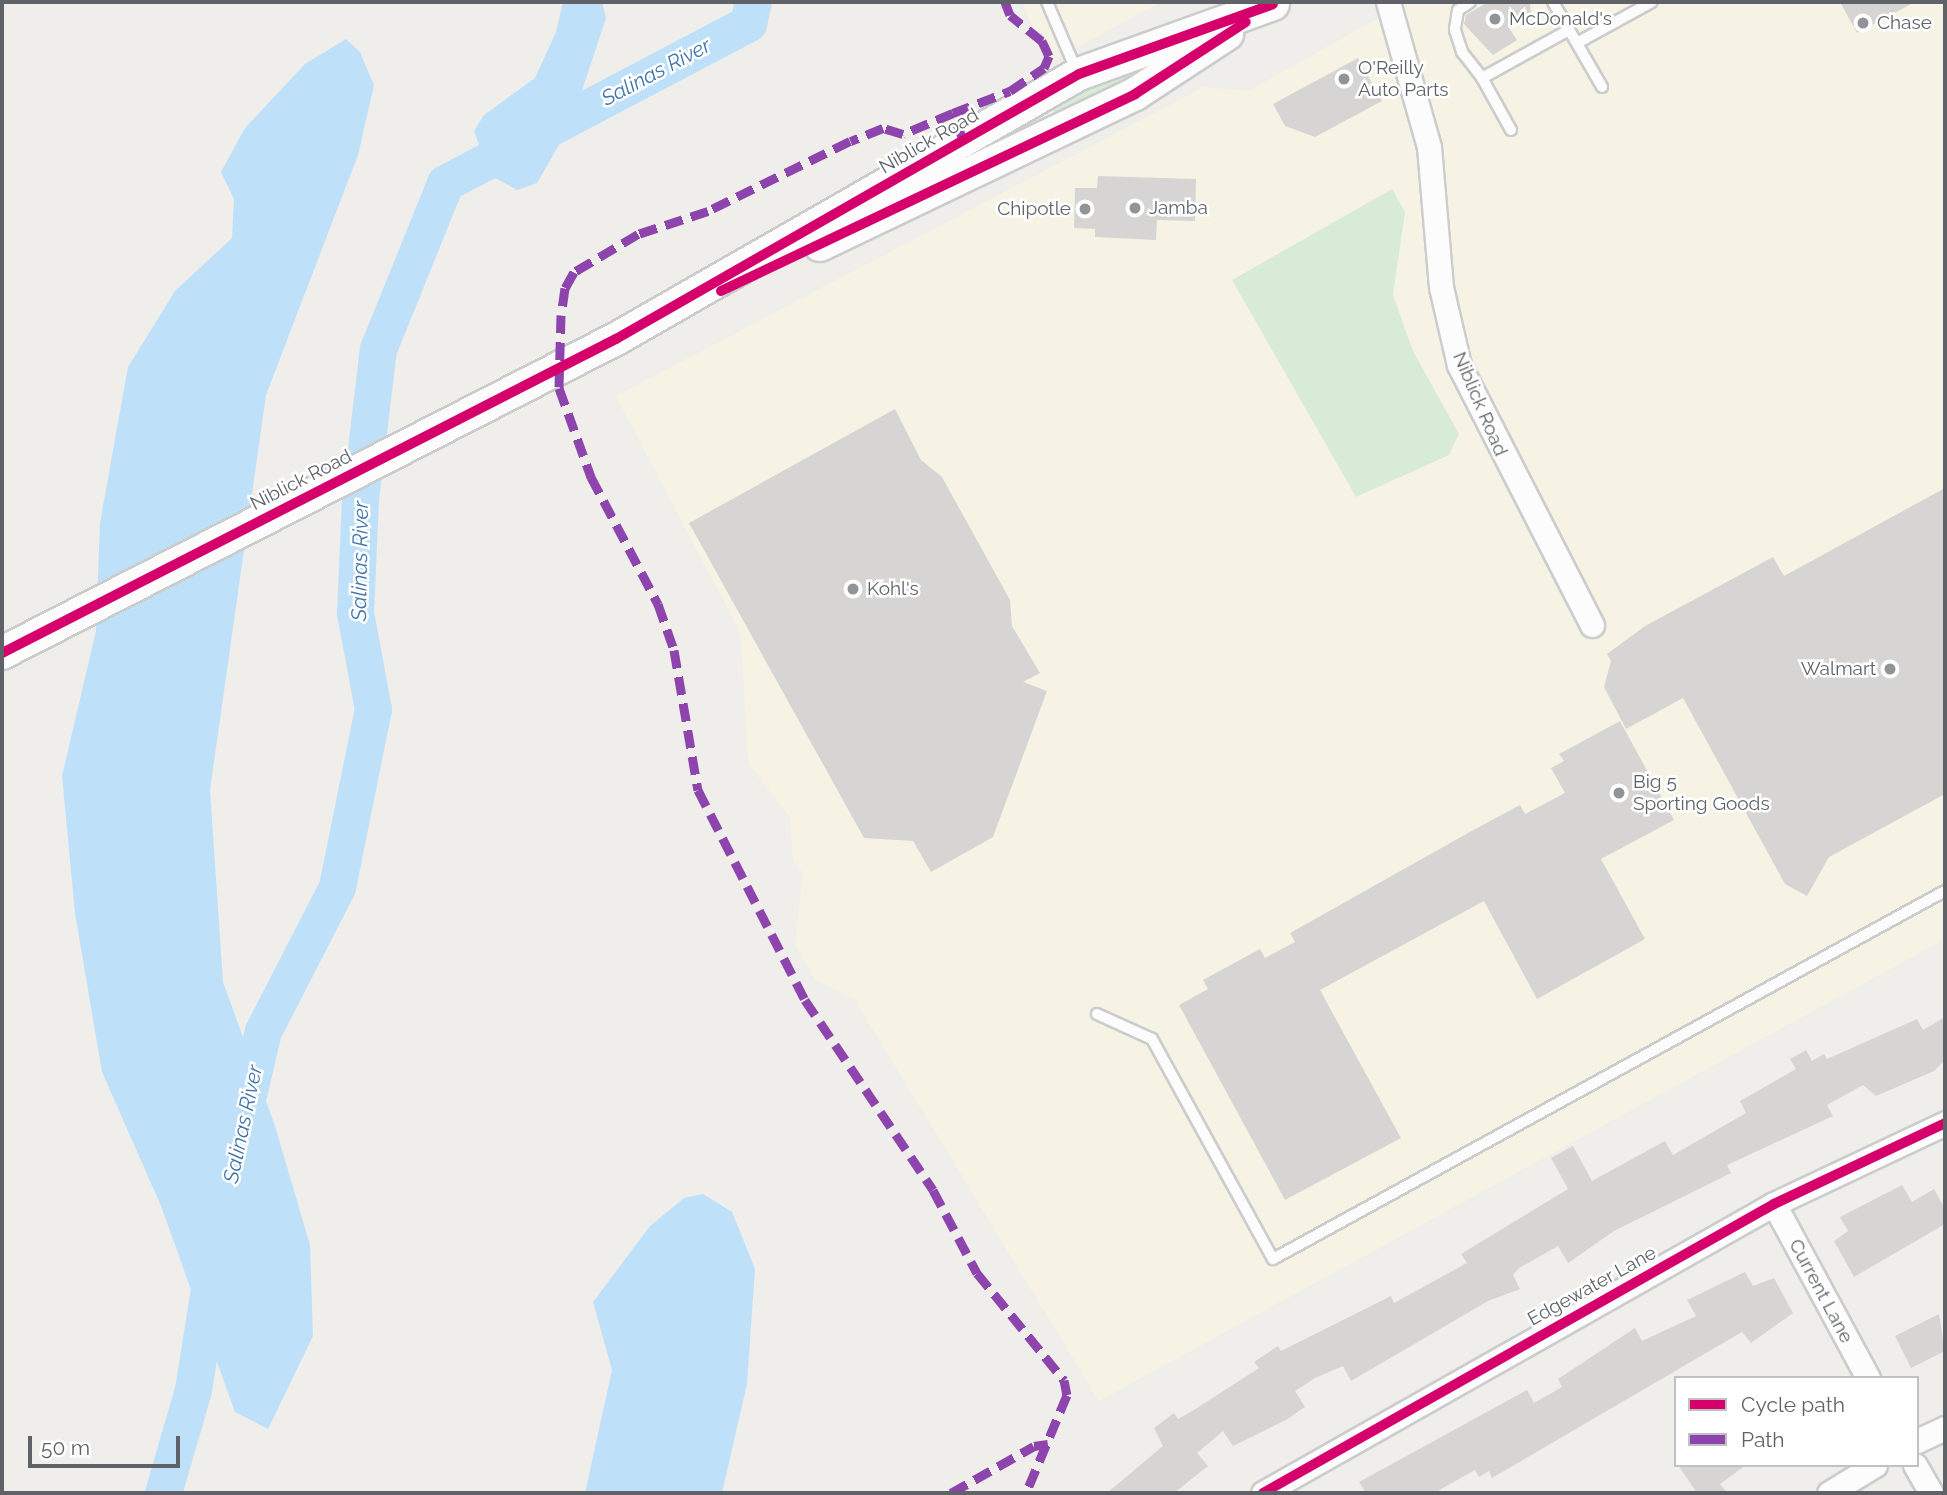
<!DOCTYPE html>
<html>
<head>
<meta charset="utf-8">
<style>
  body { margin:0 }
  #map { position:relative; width:1947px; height:1495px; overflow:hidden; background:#efeeea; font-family:Raleway,sans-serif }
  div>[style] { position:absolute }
  .commercial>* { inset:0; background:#f7f3e4 }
  .green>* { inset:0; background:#d8ebd6 }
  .water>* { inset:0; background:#bfe0f9 }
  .river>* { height:37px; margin:-18.5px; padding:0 18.5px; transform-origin:18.5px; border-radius:18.5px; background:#bfe0f9 }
  .building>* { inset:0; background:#d6d5d3 }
  .roads { filter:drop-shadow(2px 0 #cbcccc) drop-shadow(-2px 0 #cbcccc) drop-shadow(0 2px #cbcccc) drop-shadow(0 -2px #cbcccc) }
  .service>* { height:10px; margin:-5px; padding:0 5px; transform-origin:5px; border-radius:5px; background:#fdfcfc }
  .minor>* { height:23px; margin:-11.5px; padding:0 11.5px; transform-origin:11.5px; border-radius:11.5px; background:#fdfcfc }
  .secondary>* { height:32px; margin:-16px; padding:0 16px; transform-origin:16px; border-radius:16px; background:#fdfcfc }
  .quiet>* { height:9px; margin-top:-4.5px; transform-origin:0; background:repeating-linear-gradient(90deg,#8e44ad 0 18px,transparent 0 27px) }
  .cycleway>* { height:10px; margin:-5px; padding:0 5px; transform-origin:5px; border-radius:5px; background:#d6006c }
  .dots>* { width:19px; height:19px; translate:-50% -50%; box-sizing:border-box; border:4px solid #fff; border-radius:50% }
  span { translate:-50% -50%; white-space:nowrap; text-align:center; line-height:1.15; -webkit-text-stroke:5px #fff; paint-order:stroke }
  .poi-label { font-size:19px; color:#5f6368 }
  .left { translate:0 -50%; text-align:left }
  .right { translate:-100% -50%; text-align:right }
  .street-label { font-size:19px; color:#5f6368 }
  .water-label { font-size:21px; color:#4174aa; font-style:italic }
  .frame { position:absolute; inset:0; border:4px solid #5f6368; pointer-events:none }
  .legend { position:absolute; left:1674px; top:1376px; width:245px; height:91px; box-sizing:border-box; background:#fff; border:2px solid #bfc1c3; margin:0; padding:9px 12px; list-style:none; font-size:21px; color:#5f6368 }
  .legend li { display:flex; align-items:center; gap:14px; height:35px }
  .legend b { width:35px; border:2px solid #bfc1c3 }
  .scale { position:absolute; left:28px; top:1436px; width:152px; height:32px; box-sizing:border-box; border:4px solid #5f6368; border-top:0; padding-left:9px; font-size:21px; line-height:24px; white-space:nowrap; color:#5f6368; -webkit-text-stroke:5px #fff; paint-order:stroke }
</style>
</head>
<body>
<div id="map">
  <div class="commercial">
    <i style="clip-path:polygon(1022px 2px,1161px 2px,1048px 63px)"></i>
    <i style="clip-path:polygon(1407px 2px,1945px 2px,1945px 939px,1099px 1401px,855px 1000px,815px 979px,795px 945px,803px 873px,793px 861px,790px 817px,748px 763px,741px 634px,616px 396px,1204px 87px,1248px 91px)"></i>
  </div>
  <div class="green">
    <i style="clip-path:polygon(1157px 53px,1114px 89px,1057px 116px,1050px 106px)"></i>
    <i style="clip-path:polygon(1392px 189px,1405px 212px,1393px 295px,1413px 351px,1459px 434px,1449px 455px,1356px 497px,1232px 280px)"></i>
  </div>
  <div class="water">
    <i style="clip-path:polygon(563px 2px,602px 2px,606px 18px,571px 124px,537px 183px,517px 190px,490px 175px,474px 131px,484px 115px,535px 78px,556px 32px)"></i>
    <i style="clip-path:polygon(346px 39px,360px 52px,374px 85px,358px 155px,266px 395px,210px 790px,223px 982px,275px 1126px,310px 1245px,313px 1336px,268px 1429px,235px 1412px,161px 1206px,102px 1072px,75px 913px,62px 776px,96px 631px,100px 523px,128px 367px,175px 291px,232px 238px,234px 199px,221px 172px,245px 128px,305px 64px)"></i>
    <i style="clip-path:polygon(703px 1194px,732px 1212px,755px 1269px,747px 1384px,722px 1493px,585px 1493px,612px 1370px,593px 1302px,650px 1226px,684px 1198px)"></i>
  </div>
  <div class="river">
    <i style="left:243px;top:1116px;width:87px;rotate:-76.8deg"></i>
    <i style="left:263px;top:1031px;width:162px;rotate:-62.8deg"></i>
    <i style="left:337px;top:887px;width:182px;rotate:-78.6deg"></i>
    <i style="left:373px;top:709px;width:98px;rotate:-100.6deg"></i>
    <i style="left:355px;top:613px;width:114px;rotate:-87.5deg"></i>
    <i style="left:360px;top:499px;width:151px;rotate:-83.2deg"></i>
    <i style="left:378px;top:349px;width:179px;rotate:-68deg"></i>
    <i style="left:445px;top:183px;width:343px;rotate:-27.8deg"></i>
    <i style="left:748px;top:23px;width:22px;rotate:-77deg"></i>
    <i style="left:163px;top:1493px;width:107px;rotate:-73.8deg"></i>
    <i style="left:193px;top:1390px;width:115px;rotate:-81deg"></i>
  </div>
  <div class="building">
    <i style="clip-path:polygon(1488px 2px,1530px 2px,1531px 15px,1509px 28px,1517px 40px,1493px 55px,1464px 24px,1466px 15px)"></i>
    <i style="clip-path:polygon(1840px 2px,1915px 2px,1857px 33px)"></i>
    <i style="clip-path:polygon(1358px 58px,1382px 101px,1315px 137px,1285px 126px,1273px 104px)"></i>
    <i style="clip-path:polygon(1098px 176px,1196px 179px,1195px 221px,1157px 220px,1156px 240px,1095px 237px,1095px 229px,1074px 228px,1075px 188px,1097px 188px)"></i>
    <i style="clip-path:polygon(895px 409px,921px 460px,942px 477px,1010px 600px,1012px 626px,1040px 673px,1023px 682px,1047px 691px,993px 837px,931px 872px,913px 841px,864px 838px,689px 523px)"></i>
    <i style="clip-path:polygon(1945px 488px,1945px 794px,1829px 857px,1807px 896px,1785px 884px,1683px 698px,1626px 729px,1604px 687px,1611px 661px,1607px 654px,1645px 626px,1773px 557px,1784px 576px)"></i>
    <i style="clip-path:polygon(1620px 721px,1674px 820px,1601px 859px,1645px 939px,1537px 999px,1484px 901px,1320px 990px,1401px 1138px,1285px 1200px,1179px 1005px,1208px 989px,1203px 980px,1260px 949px,1265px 958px,1295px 942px,1290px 933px,1468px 833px,1520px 805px,1525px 814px,1565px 793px,1551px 768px,1564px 761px,1559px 754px)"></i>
    <i style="clip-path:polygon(1945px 1017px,1945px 1060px,1934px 1071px,1876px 1096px,1863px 1085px,1827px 1105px,1833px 1116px,1727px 1165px,1731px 1173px,1614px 1231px,1568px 1263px,1558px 1246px,1519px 1268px,1513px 1275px,1520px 1289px,1488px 1301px,1351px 1381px,1343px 1366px,1315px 1378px,1295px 1391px,1305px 1407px,1286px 1420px,1233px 1446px,1223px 1431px,1197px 1453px,1208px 1466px,1174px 1493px,1107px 1493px,1163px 1446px,1154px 1428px,1174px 1413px,1178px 1419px,1194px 1410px,1259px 1368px,1254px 1362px,1278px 1346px,1281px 1351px,1391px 1296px,1394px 1303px,1467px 1263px,1461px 1254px,1568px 1189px,1551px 1158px,1573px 1146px,1592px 1181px,1665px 1141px,1673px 1155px,1746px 1113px,1740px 1101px,1796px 1069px,1790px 1059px,1806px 1050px,1812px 1061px,1824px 1054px,1827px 1059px,1917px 1019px,1923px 1030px)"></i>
    <i style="clip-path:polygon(1902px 1185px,1912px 1202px,1934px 1189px,1945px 1209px,1945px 1224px,1854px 1277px,1834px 1241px,1848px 1231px,1840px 1217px)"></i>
    <i style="clip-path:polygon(1745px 1272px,1753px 1286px,1774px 1278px,1793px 1313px,1751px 1343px,1742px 1332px,1492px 1478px,1489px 1471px,1479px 1477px,1475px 1470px,1434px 1493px,1366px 1493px,1359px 1482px,1527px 1390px,1534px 1403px,1562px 1387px,1558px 1379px,1635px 1328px,1642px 1341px,1696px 1316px,1687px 1300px)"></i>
    <i style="clip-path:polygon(1939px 1314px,1945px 1351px,1911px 1368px,1895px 1336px)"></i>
    <i style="clip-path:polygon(1678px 1465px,1746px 1465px,1720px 1484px,1727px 1493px,1697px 1493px)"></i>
  </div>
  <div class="roads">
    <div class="service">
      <i style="left:1047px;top:2px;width:76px;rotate:66.8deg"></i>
      <i style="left:1470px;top:2px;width:14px;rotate:146deg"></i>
      <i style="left:1458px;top:10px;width:20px;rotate:99deg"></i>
      <i style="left:1455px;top:30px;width:23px;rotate:72deg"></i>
      <i style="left:1462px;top:52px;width:33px;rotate:52deg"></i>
      <i style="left:1553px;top:2px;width:98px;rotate:60deg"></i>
      <i style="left:1577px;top:43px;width:85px;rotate:-28.7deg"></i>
      <i style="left:1511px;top:130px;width:60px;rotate:-119.1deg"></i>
      <i style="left:1482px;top:78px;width:99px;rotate:-28.9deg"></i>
      <i style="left:1097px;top:1014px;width:60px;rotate:24.4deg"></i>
      <i style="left:1152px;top:1039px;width:251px;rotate:61.2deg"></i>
      <i style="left:1273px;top:1259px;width:766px;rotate:-28.71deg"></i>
    </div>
    <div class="minor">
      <i style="left:1388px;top:2px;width:151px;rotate:74.2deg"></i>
      <i style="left:1429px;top:147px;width:141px;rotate:85.1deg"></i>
      <i style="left:1441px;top:287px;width:80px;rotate:77deg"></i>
      <i style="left:1459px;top:365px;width:292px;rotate:62.9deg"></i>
      <i style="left:1774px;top:1204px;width:198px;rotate:61.6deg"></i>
      <i style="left:1917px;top:1441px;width:31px;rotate:-25deg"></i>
      <i style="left:1915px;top:1465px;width:32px;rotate:60deg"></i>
      <i style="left:1263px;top:1493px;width:587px;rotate:-29.49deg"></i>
      <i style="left:1774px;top:1204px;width:189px;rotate:-25.3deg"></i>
      <i style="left:1829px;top:1493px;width:54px;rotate:-31.3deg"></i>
    </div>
    <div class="secondary">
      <i style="left:820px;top:245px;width:349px;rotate:-25.6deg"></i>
      <i style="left:1135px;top:94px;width:110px;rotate:-33.1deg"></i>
      <i style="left:2px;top:653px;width:690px;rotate:-27.09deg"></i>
      <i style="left:616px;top:339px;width:533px;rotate:-29.78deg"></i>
      <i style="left:1079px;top:74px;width:206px;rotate:-19.8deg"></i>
    </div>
  </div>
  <div class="quiet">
    <i style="left:953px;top:113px;width:54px;rotate:157.2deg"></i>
    <i style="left:903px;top:134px;width:21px;rotate:-163deg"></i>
    <i style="left:883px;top:128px;width:35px;rotate:158deg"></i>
    <i style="left:850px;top:141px;width:158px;rotate:153.8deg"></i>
    <i style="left:708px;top:211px;width:74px;rotate:161.8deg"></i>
    <i style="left:638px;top:234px;width:74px;rotate:149.3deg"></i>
    <i style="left:574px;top:272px;width:18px;rotate:119deg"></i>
    <i style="left:565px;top:288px;width:27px;rotate:98deg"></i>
    <i style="left:561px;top:315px;width:73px;rotate:91.6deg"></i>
    <i style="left:559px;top:388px;width:95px;rotate:70.2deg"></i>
    <i style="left:591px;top:477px;width:144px;rotate:62.2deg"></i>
    <i style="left:658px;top:604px;width:49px;rotate:70.8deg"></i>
    <i style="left:674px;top:650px;width:142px;rotate:80.3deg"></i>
    <i style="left:698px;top:790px;width:236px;rotate:63deg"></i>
    <i style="left:805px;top:1000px;width:229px;rotate:56deg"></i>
    <i style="left:933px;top:1190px;width:94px;rotate:62.1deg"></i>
    <i style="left:977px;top:1273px;width:138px;rotate:50.9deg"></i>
    <i style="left:1064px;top:1380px;width:15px;rotate:79deg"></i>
    <i style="left:1067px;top:1395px;width:106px;rotate:112.7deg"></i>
    <i style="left:964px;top:142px;width:31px;rotate:-111deg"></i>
    <i style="left:953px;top:113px;width:61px;rotate:-21.1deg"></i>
    <i style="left:1010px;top:91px;width:41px;rotate:-34.1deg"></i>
    <i style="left:1044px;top:68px;width:13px;rotate:-67deg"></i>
    <i style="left:1049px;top:56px;width:17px;rotate:-115deg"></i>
    <i style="left:1042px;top:41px;width:41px;rotate:-140.9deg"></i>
    <i style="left:1010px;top:15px;width:14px;rotate:-111deg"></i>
    <i style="left:951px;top:1493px;width:95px;rotate:-29.5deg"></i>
    <i style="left:1034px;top:1446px;width:14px;rotate:-8deg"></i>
  </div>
  <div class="cycleway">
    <i style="left:721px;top:291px;width:458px;rotate:-25.4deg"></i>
    <i style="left:1135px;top:94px;width:132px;rotate:-33deg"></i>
    <i style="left:2px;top:653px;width:690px;rotate:-27.09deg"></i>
    <i style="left:616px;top:339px;width:533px;rotate:-29.78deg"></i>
    <i style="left:1079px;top:74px;width:206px;rotate:-19.8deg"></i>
    <i style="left:1263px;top:1493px;width:587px;rotate:-29.49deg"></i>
    <i style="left:1774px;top:1204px;width:189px;rotate:-25.3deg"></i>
  </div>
  <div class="dots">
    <i style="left:1495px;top:19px;background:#919496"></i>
    <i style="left:1863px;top:23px;background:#919496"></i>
    <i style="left:1344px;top:79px;background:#919496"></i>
    <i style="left:1135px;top:208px;background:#919496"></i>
    <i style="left:1085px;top:209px;background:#919496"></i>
    <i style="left:853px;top:589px;background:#919496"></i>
    <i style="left:1890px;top:669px;background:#919496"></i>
    <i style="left:1619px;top:793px;background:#919496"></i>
  </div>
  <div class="poi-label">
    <span class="left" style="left:1509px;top:19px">McDonald's</span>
    <span class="left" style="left:1877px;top:23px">Chase</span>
    <span class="left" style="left:1358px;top:79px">O'Reilly<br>Auto Parts</span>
    <span class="left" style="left:1149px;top:208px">Jamba</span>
    <span class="right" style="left:1071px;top:209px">Chipotle</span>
    <span class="left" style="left:867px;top:589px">Kohl's</span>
    <span class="right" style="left:1876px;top:669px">Walmart</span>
    <span class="left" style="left:1633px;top:793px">Big 5<br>Sporting Goods</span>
  </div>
  <div class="street-label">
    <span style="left:929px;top:141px;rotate:-30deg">Niblick Road</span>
    <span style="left:1480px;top:404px;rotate:67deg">Niblick Road</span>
    <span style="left:301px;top:480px;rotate:-27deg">Niblick Road</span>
    <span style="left:1592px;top:1286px;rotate:-29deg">Edgewater Lane</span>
    <span style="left:1821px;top:1291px;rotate:62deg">Current Lane</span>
  </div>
  <div class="water-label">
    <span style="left:656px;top:72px;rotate:-28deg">Salinas River</span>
    <span style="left:360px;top:561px;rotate:-89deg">Salinas River</span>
    <span style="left:243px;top:1124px;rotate:-78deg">Salinas River</span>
  </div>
  <div class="frame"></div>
  <ul class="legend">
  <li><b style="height:9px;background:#d6006c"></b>Cycle path</li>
  <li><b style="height:9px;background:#8e44ad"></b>Path</li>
  </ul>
  <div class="scale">50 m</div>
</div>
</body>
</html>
